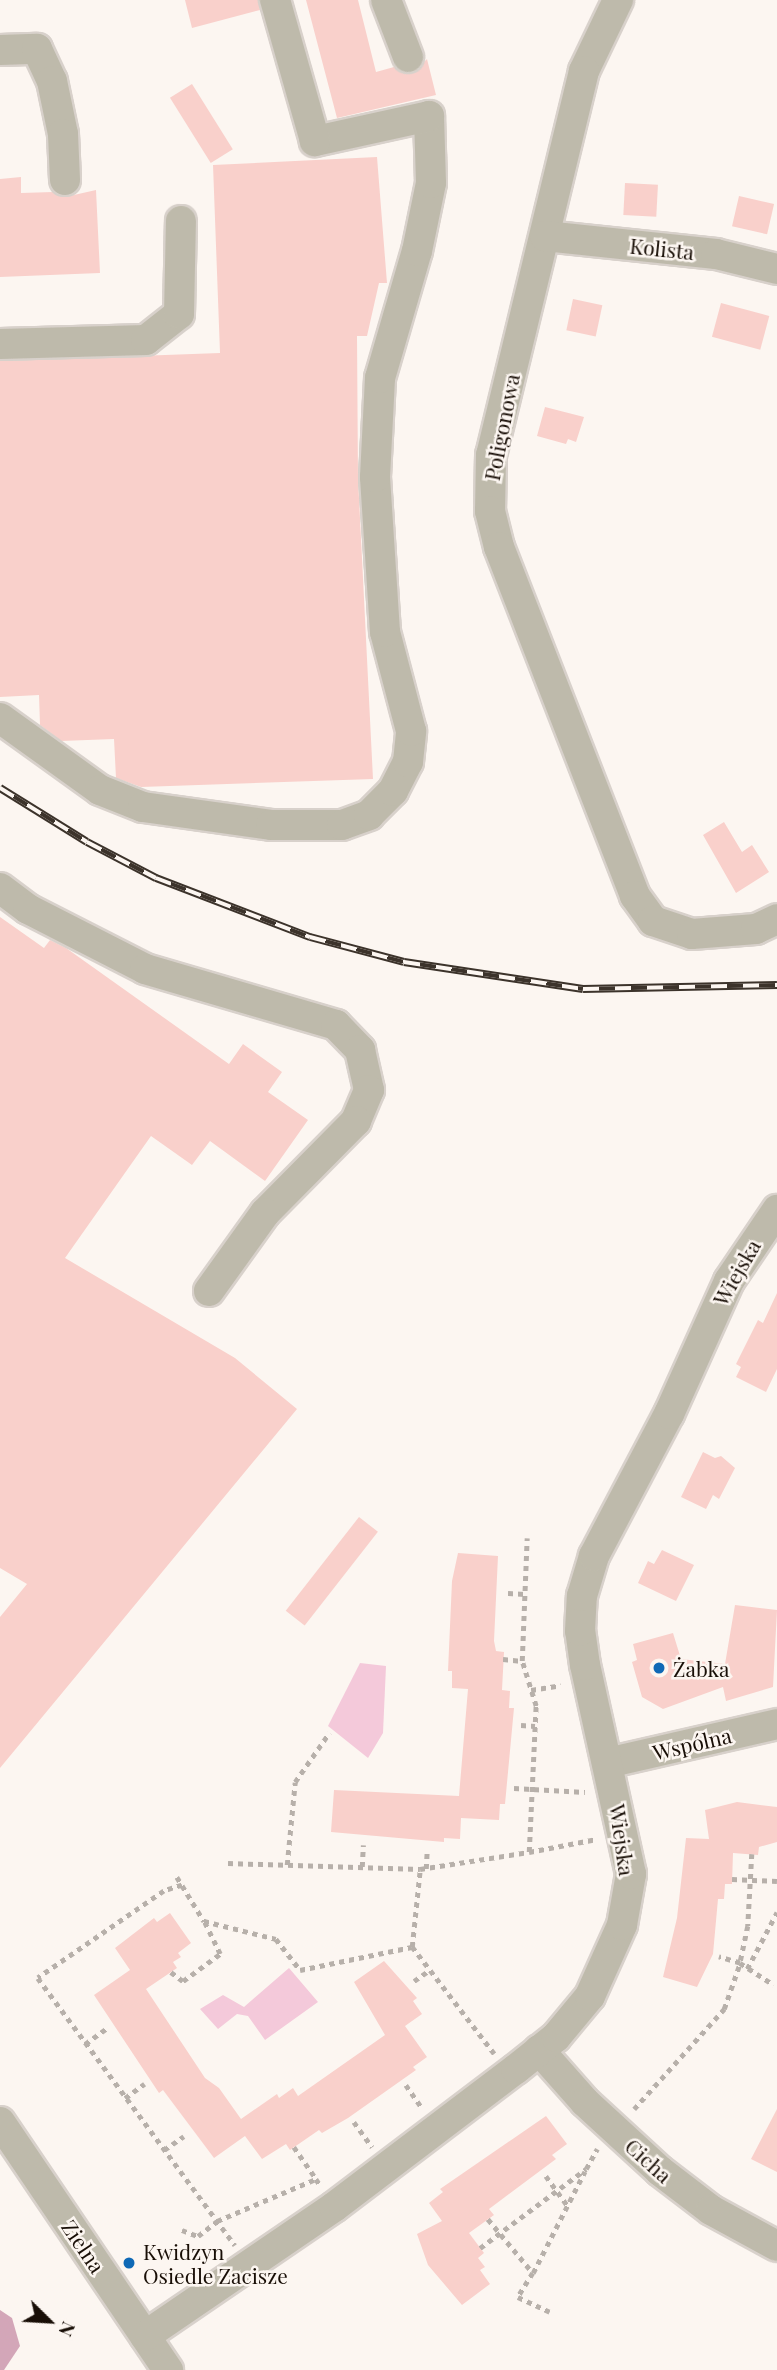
<!DOCTYPE html>
<html>
<head>
<meta charset="utf-8">
<style>
  body { margin:0 }
  #map { position:relative; width:777px; height:2370px; overflow:hidden; background:#fcf6f1; font-family:"Playfair Display",serif }
  div>[style] { position:absolute }
  .green>* { inset:0; background:#f4c9da }
  .forest>* { inset:0; background:#d3a6b8 }
  .building>* { inset:0; background:#f9d0cb; transform-origin:0 0 }
  .path>* { height:4.5px; margin-top:-2.25px; transform-origin:0; background:repeating-linear-gradient(90deg,#b7b0aa 0 5px,transparent 0 10px) }
  .roads { filter:drop-shadow(2px 0 #d8d1cb) drop-shadow(-2px 0 #d8d1cb) drop-shadow(0 2px #d8d1cb) drop-shadow(0 -2px #d8d1cb) }
  .minor>* { height:30px; margin:-15px; padding:0 15px; transform-origin:15px; border-radius:15px; background:#bebaab }
  .rail>* { height:8px; margin-top:-4px; transform-origin:0; background:repeating-linear-gradient(90deg,#fcf6f1 0 16px,#3c332b 0 32px); box-sizing:border-box; border-block:2px solid #3c332b }
  .dots>* { width:19px; height:19px; translate:-50% -50%; box-sizing:border-box; border:4px solid #fcf6f1; border-radius:50% }
  span { translate:-50% -50%; white-space:nowrap; text-align:center; line-height:1.15; -webkit-text-stroke:5px #fcf6f1; paint-order:stroke }
  .street-label { font-size:21px; color:#180e06 }
  .poi-label { font-size:21px; color:#180e06 }
  .left { translate:0 -50%; text-align:left }
  .north { position:absolute; left:14px; top:2286px; width:70px; height:70px; -webkit-text-stroke:5px #fcf6f1; paint-order:stroke; rotate:114deg; font-size:19px; font-weight:700; line-height:28px; text-align:center; color:#180e06 }
  .north::after { content:''; display:block; margin:auto; width:24px; height:32px; background:#180e06; clip-path:polygon(50% 0,100% 100%,50% 72%,0 100%) }
</style>
</head>
<body>
<div id="map">
  <div class="green">
    <i style="clip-path:polygon(360px 1663px,386px 1666px,383px 1733px,368px 1758px,328px 1726px)"></i>
    <i style="clip-path:polygon(289px 1968px,318px 2002px,265px 2040px,248px 2016px,237px 2014px,218px 2029px,200px 2009px,223px 1995px,244px 2007px)"></i>
  </div>
  <div class="forest">
    <i style="clip-path:polygon(0 2310px,12px 2318px,20px 2346px,4px 2370px,0 2370px)"></i>
  </div>
  <div class="building">
    <i style="clip-path:polygon(185px 0,258px 0,260px 10px,192px 28px)"></i>
    <i style="clip-path:polygon(306px 0,358px 0,376px 72px,394px 67px,414px 73px,427px 59px,436px 95px,337px 118px)"></i>
    <i style="left:192px;top:84px;width:77px;height:26px;rotate:58deg"></i>
    <i style="clip-path:polygon(377px 157px,387px 283px,379px 283px,367px 336px,357px 336px,358px 478px,373px 779px,141px 787px,116px 778px,114px 739px,61px 741px,40px 725px,39px 695px,0 697px,0 361px,220px 353px,213px 165px)"></i>
    <i style="clip-path:polygon(21px 177px,21px 193px,53px 192px,65px 197px,96px 190px,100px 273px,0 277px,0 179px)"></i>
    <i style="left:625px;top:183px;width:33px;height:32px;rotate:3deg"></i>
    <i style="left:739px;top:196px;width:36px;height:31px;rotate:13deg"></i>
    <i style="left:573px;top:299px;width:30px;height:32px;rotate:12deg"></i>
    <i style="left:721px;top:303px;width:50px;height:35px;rotate:15deg"></i>
    <i style="clip-path:polygon(545px 407px,584px 417px,576px 442px,568px 439px,566px 444px,537px 436px)"></i>
    <i style="clip-path:polygon(724px 822px,742px 852px,752px 845px,769px 872px,736px 893px,703px 835px)"></i>
    <i style="clip-path:polygon(0 917px,44px 948px,50px 940px,66px 948px,229px 1064px,243px 1044px,282px 1072px,268px 1092px,308px 1120px,265px 1181px,210px 1141px,192px 1165px,151px 1136px,65px 1258px,235px 1358px,297px 1409px,0 1768px,0 1617px,27px 1584px,0 1568px)"></i>
    <i style="clip-path:polygon(777px 1293px,777px 1369px,766px 1392px,736px 1377px,741px 1367px,736px 1364px,758px 1320px,763px 1323px)"></i>
    <i style="clip-path:polygon(703px 1452px,715px 1458px,721px 1456px,735px 1468px,719px 1499px,713px 1495px,706px 1509px,681px 1497px)"></i>
    <i style="left:359px;top:1517px;width:24px;height:119px;rotate:38deg"></i>
    <i style="clip-path:polygon(662px 1550px,694px 1565px,676px 1601px,638px 1583px,648px 1561px,654px 1564px)"></i>
    <i style="clip-path:polygon(458px 1553px,498px 1556px,494px 1641px,496px 1651px,504px 1652px,502px 1690px,510px 1691px,509px 1708px,514px 1708px,505px 1804px,500px 1804px,499px 1820px,461px 1818px,460px 1839px,444px 1838px,444px 1842px,331px 1832px,334px 1790px,459px 1796px,468px 1689px,452px 1688px,452px 1671px,448px 1671px,452px 1581px)"></i>
    <i style="clip-path:polygon(735px 1605px,777px 1610px,773px 1687px,726px 1701px,723px 1687px,663px 1709px,642px 1697px,632px 1662px,637px 1660px,633px 1644px,673px 1633px,681px 1659px,725px 1664px)"></i>
    <i style="clip-path:polygon(737px 1802px,777px 1807px,777px 1842px,759px 1847px,758px 1855px,733px 1853px,732px 1884px,725px 1884px,724px 1899px,718px 1899px,713px 1954px,697px 1987px,663px 1977px,677px 1918px,686px 1838px,709px 1839px,705px 1810px)"></i>
    <i style="clip-path:polygon(170px 1913px,191px 1943px,178px 1953px,181px 1957px,173px 1962px,177px 1968px,146px 1989px,205px 2078px,219px 2088px,241px 2119px,277px 2094px,279px 2098px,293px 2088px,298px 2096px,385px 2035px,354px 1982px,384px 1961px,417px 1998px,413px 2001px,422px 2014px,405px 2026px,427px 2057px,413px 2067px,416px 2070px,348px 2118px,322px 2133px,319px 2130px,290px 2150px,286px 2144px,262px 2159px,245px 2136px,214px 2158px,163px 2090px,159px 2093px,94px 1995px,130px 1970px,115px 1948px,154px 1918px,157px 1922px)"></i>
    <i style="clip-path:polygon(777px 2109px,777px 2172px,751px 2159px)"></i>
    <i style="clip-path:polygon(546px 2116px,567px 2144px,552px 2155px,556px 2159px,489px 2209px,494px 2215px,469px 2233px,484px 2253px,478px 2258px,485px 2267px,480px 2270px,490px 2284px,462px 2305px,428px 2265px,417px 2234px,442px 2221px,429px 2203px,443px 2192px,440px 2189px)"></i>
  </div>
  <div class="path">
    <i style="left:508px;top:1593px;width:17px;rotate:3deg"></i>
    <i style="left:503px;top:1659px;width:19px;rotate:6deg"></i>
    <i style="left:531px;top:1690px;width:30px;rotate:-9deg"></i>
    <i style="left:521px;top:1725px;width:14px;rotate:4deg"></i>
    <i style="left:514px;top:1788px;width:71px;rotate:3.2deg"></i>
    <i style="left:529px;top:1852px;width:69px;rotate:-10.8deg"></i>
    <i style="left:752px;top:1854px;width:72px;rotate:93.2deg"></i>
    <i style="left:748px;top:1926px;width:38px;rotate:102deg"></i>
    <i style="left:740px;top:1963px;width:40px;rotate:32.9deg"></i>
    <i style="left:228px;top:1863px;width:192px;rotate:1.8deg"></i>
    <i style="left:287px;top:1865px;width:83px;rotate:-84.5deg"></i>
    <i style="left:295px;top:1782px;width:60px;rotate:-55.2deg"></i>
    <i style="left:362px;top:1867px;width:22px;rotate:-87deg"></i>
    <i style="left:426px;top:1869px;width:20px;rotate:-87deg"></i>
    <i style="left:177px;top:1877px;width:52px;rotate:58.5deg"></i>
    <i style="left:204px;top:1921px;width:74px;rotate:14deg"></i>
    <i style="left:276px;top:1939px;width:39px;rotate:52deg"></i>
    <i style="left:300px;top:1970px;width:114px;rotate:-11.6deg"></i>
    <i style="left:732px;top:1879px;width:45px;rotate:2.5deg"></i>
    <i style="left:182px;top:1885px;width:19px;rotate:162deg"></i>
    <i style="left:164px;top:1891px;width:153px;rotate:145.4deg"></i>
    <i style="left:38px;top:1978px;width:332px;rotate:53.6deg"></i>
    <i style="left:747px;top:1969px;width:64px;rotate:-62.2deg"></i>
    <i style="left:171px;top:1972px;width:15px;rotate:37deg"></i>
    <i style="left:183px;top:1981px;width:46px;rotate:-36.1deg"></i>
    <i style="left:220px;top:1954px;width:37px;rotate:-116deg"></i>
    <i style="left:414px;top:1981px;width:19px;rotate:-35deg"></i>
    <i style="left:85px;top:2044px;width:26px;rotate:-36deg"></i>
    <i style="left:494px;top:2054px;width:135px;rotate:-127.5deg"></i>
    <i style="left:412px;top:1947px;width:78px;rotate:-84.1deg"></i>
    <i style="left:420px;top:1869px;width:110px;rotate:-8.9deg"></i>
    <i style="left:529px;top:1852px;width:146px;rotate:-87.3deg"></i>
    <i style="left:536px;top:1706px;width:47px;rotate:-107.3deg"></i>
    <i style="left:522px;top:1661px;width:123px;rotate:-87.7deg"></i>
    <i style="left:406px;top:2085px;width:28px;rotate:55deg"></i>
    <i style="left:125px;top:2098px;width:24px;rotate:-36deg"></i>
    <i style="left:634px;top:2109px;width:135px;rotate:-48deg"></i>
    <i style="left:724px;top:2009px;width:49px;rotate:-70.8deg"></i>
    <i style="left:740px;top:1963px;width:22px;rotate:-164deg"></i>
    <i style="left:354px;top:2122px;width:31px;rotate:54deg"></i>
    <i style="left:294px;top:2147px;width:39px;rotate:55deg"></i>
    <i style="left:164px;top:2150px;width:24px;rotate:-35deg"></i>
    <i style="left:546px;top:2176px;width:36px;rotate:54deg"></i>
    <i style="left:488px;top:2219px;width:70px;rotate:50.2deg"></i>
    <i style="left:533px;top:2273px;width:28px;rotate:122deg"></i>
    <i style="left:518px;top:2297px;width:35px;rotate:25deg"></i>
    <i style="left:182px;top:2230px;width:17px;rotate:21deg"></i>
    <i style="left:198px;top:2236px;width:24px;rotate:-38deg"></i>
    <i style="left:217px;top:2221px;width:108px;rotate:-23deg"></i>
    <i style="left:316px;top:2179px;width:7px;rotate:56deg"></i>
    <i style="left:480px;top:2248px;width:132px;rotate:-36.7deg"></i>
    <i style="left:586px;top:2169px;width:23px;rotate:-61deg"></i>
    <i style="left:533px;top:2273px;width:114px;rotate:-63deg"></i>
  </div>
  <div class="roads">
    <div class="minor">
      <i style="left:386px;top:0;width:61px;rotate:68.9deg"></i>
      <i style="left:618px;top:0;width:79px;rotate:115.6deg"></i>
      <i style="left:584px;top:71px;width:395px;rotate:103.6deg"></i>
      <i style="left:491px;top:455px;width:56px;rotate:91deg"></i>
      <i style="left:490px;top:511px;width:37px;rotate:76deg"></i>
      <i style="left:499px;top:547px;width:375px;rotate:68.7deg"></i>
      <i style="left:635px;top:896px;width:31px;rotate:54deg"></i>
      <i style="left:653px;top:921px;width:41px;rotate:18.4deg"></i>
      <i style="left:692px;top:934px;width:64px;rotate:-4.5deg"></i>
      <i style="left:756px;top:929px;width:23px;rotate:-25deg"></i>
      <i style="left:0;top:50px;width:37px;rotate:-2deg"></i>
      <i style="left:37px;top:49px;width:35px;rotate:65deg"></i>
      <i style="left:52px;top:81px;width:54px;rotate:78.3deg"></i>
      <i style="left:63px;top:134px;width:46px;rotate:87.5deg"></i>
      <i style="left:545px;top:236px;width:172px;rotate:6deg"></i>
      <i style="left:716px;top:254px;width:63px;rotate:13.8deg"></i>
      <i style="left:0;top:344px;width:146px;rotate:-1.6deg"></i>
      <i style="left:146px;top:340px;width:42px;rotate:-38.2deg"></i>
      <i style="left:179px;top:314px;width:93px;rotate:-88.8deg"></i>
      <i style="left:0;top:718px;width:123px;rotate:35.8deg"></i>
      <i style="left:100px;top:790px;width:46px;rotate:21.6deg"></i>
      <i style="left:143px;top:807px;width:129px;rotate:8deg"></i>
      <i style="left:271px;top:825px;width:71px"></i>
      <i style="left:342px;top:825px;width:29px;rotate:-20deg"></i>
      <i style="left:369px;top:815px;width:34px;rotate:-45deg"></i>
      <i style="left:393px;top:791px;width:33px;rotate:-63deg"></i>
      <i style="left:408px;top:762px;width:31px;rotate:-84deg"></i>
      <i style="left:411px;top:731px;width:102px;rotate:-104.7deg"></i>
      <i style="left:385px;top:632px;width:155px;rotate:-93.7deg"></i>
      <i style="left:375px;top:477px;width:99px;rotate:-87.1deg"></i>
      <i style="left:380px;top:378px;width:132px;rotate:-73.8deg"></i>
      <i style="left:417px;top:251px;width:69px;rotate:-78.4deg"></i>
      <i style="left:431px;top:183px;width:67px;rotate:-91.7deg"></i>
      <i style="left:429px;top:116px;width:117px;rotate:167.6deg"></i>
      <i style="left:315px;top:141px;width:147px;rotate:-105.8deg"></i>
      <i style="left:0;top:888px;width:35px;rotate:37deg"></i>
      <i style="left:28px;top:909px;width:131px;rotate:27.1deg"></i>
      <i style="left:145px;top:969px;width:199px;rotate:16.3deg"></i>
      <i style="left:336px;top:1025px;width:35px;rotate:46deg"></i>
      <i style="left:360px;top:1050px;width:41px;rotate:77.3deg"></i>
      <i style="left:369px;top:1090px;width:34px;rotate:113deg"></i>
      <i style="left:356px;top:1121px;width:129px;rotate:134.7deg"></i>
      <i style="left:265px;top:1213px;width:96px;rotate:125.7deg"></i>
      <i style="left:607px;top:1763px;width:174px;rotate:-12.9deg"></i>
      <i style="left:539px;top:2050px;width:69px;rotate:48.5deg"></i>
      <i style="left:585px;top:2102px;width:102px;rotate:42.6deg"></i>
      <i style="left:660px;top:2171px;width:64px;rotate:37.4deg"></i>
      <i style="left:711px;top:2210px;width:75px;rotate:28.6deg"></i>
      <i style="left:0;top:2122px;width:300px;rotate:55.9deg"></i>
      <i style="left:145px;top:2336px;width:229px;rotate:-34.3deg"></i>
      <i style="left:334px;top:2207px;width:228px;rotate:-37.2deg"></i>
      <i style="left:516px;top:2069px;width:51px;rotate:-38.7deg"></i>
      <i style="left:556px;top:2037px;width:53px;rotate:-50.3deg"></i>
      <i style="left:590px;top:1996px;width:78px;rotate:-65.7deg"></i>
      <i style="left:622px;top:1925px;width:52px;rotate:-80deg"></i>
      <i style="left:631px;top:1874px;width:214px;rotate:-102.4deg"></i>
      <i style="left:585px;top:1665px;width:34px;rotate:-98deg"></i>
      <i style="left:580px;top:1631px;width:35px;rotate:-87deg"></i>
      <i style="left:582px;top:1596px;width:42px;rotate:-73.3deg"></i>
      <i style="left:594px;top:1556px;width:161px;rotate:-62.2deg"></i>
      <i style="left:669px;top:1414px;width:146px;rotate:-65.7deg"></i>
      <i style="left:729px;top:1281px;width:86px;rotate:-55.9deg"></i>
    </div>
  </div>
  <div class="rail">
    <i style="left:0;top:788px;width:102px;rotate:31.8deg"></i>
    <i style="left:87px;top:842px;width:78px;rotate:27.6deg"></i>
    <i style="left:156px;top:878px;width:165px;rotate:21deg"></i>
    <i style="left:310px;top:937px;width:97px;rotate:14.9deg"></i>
    <i style="left:404px;top:962px;width:181px;rotate:8.6deg"></i>
    <i style="left:583px;top:989px;width:194px;rotate:-1.2deg"></i>
  </div>
  <div class="dots">
    <i style="left:659px;top:1668px;background:#0f69b6"></i>
    <i style="left:129px;top:2263px;background:#0f69b6"></i>
  </div>
  <div class="street-label">
    <span style="left:662px;top:248px;rotate:6deg">Kolista</span>
    <span style="left:501px;top:427px;rotate:-79deg">Poligonowa</span>
    <span style="left:736px;top:1272px;rotate:-60deg">Wiejska</span>
    <span style="left:692px;top:1743px;rotate:-13deg">Wspólna</span>
    <span style="left:623px;top:1840px;rotate:82deg">Wiejska</span>
    <span style="left:649px;top:2160px;rotate:42deg">Cicha</span>
    <span style="left:84px;top:2246px;rotate:56deg">Zielna</span>
  </div>
  <div class="poi-label">
    <span class="left" style="left:673px;top:1668px">Żabka</span>
    <span class="left" style="left:143px;top:2263px">Kwidzyn<br>Osiedle Zacisze</span>
  </div>
  <div class="north">N</div>
</div>
</body>
</html>
